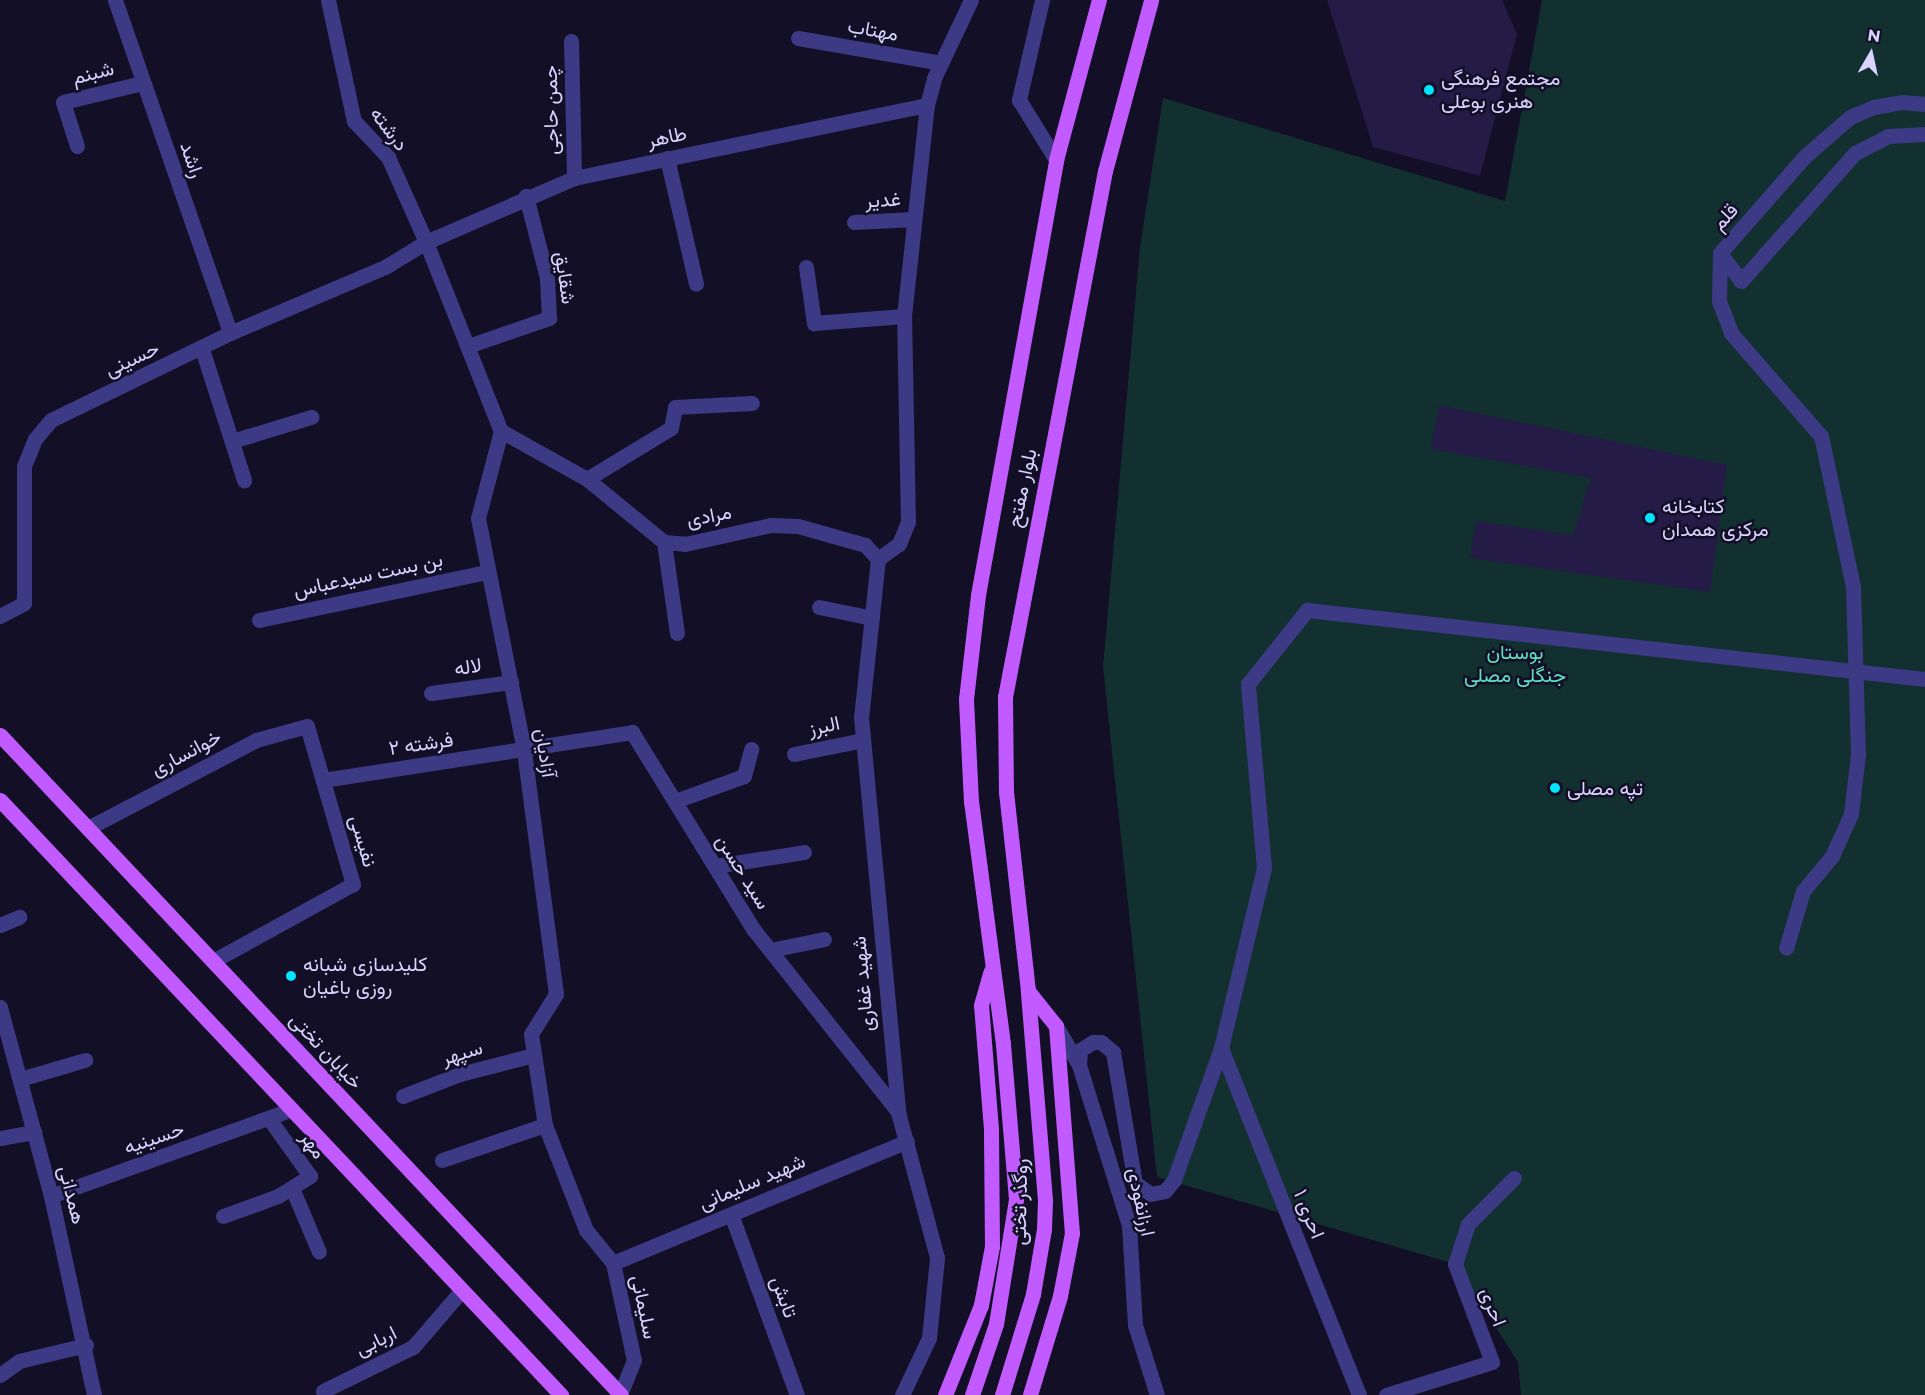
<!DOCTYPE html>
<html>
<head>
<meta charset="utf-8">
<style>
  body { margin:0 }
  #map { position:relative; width:1925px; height:1395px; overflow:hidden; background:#130f26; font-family:Montserrat,Vazirmatn,sans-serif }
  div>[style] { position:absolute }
  .green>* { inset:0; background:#12302f }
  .building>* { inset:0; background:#241b47 }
  .minor>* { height:15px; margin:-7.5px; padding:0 7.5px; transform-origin:7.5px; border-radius:7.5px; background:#3d3a85 }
  .major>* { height:15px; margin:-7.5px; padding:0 7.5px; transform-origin:7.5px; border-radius:7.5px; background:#c25bff }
  .dots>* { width:16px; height:16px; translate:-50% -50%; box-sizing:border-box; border:3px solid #130f26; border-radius:50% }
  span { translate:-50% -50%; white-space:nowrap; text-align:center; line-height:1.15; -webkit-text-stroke:5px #130f26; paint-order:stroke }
  .street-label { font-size:20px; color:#d9d4ff }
  .poi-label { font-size:20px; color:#d9d4ff }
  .left { translate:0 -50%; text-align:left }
  .park-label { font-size:20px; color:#5fe0c0 }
  .north { position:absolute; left:1841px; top:24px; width:60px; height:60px; -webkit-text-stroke:4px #130f26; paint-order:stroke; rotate:9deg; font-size:16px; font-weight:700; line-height:24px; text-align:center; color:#d9d4ff }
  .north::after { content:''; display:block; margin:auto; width:21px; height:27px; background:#d9d4ff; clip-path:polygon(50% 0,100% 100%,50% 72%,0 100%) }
</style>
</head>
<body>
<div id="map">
  <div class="green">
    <i style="clip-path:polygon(1542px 0,1925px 0,1925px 1395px,1521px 1395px,1518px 1362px,1455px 1264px,1157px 1177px,1103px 667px,1140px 247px,1163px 98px,1505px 201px)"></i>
  </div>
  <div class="building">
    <i style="clip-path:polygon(1327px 0,1502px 0,1517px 34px,1480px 176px,1373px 147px)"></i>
    <i style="clip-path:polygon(1439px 405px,1727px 465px,1710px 592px,1470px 558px,1476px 521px,1573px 535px,1591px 478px,1431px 449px)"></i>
  </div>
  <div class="minor">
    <i style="left:115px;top:0;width:352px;rotate:70.9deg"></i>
    <i style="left:328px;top:0;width:124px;rotate:77.9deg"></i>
    <i style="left:354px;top:121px;width:50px;rotate:46.6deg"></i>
    <i style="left:388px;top:157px;width:93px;rotate:65.9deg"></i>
    <i style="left:426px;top:242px;width:203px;rotate:68.4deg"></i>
    <i style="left:501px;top:431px;width:90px;rotate:104.8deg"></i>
    <i style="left:478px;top:518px;width:237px;rotate:78.8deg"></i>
    <i style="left:524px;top:751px;width:245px;rotate:82.5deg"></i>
    <i style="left:556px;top:994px;width:47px;rotate:122deg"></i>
    <i style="left:531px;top:1034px;width:92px;rotate:81.3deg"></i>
    <i style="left:545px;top:1125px;width:113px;rotate:68.7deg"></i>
    <i style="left:586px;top:1230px;width:43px;rotate:50.7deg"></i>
    <i style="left:613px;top:1263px;width:99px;rotate:77.8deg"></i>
    <i style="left:634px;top:1360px;width:37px;rotate:112deg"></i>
    <i style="left:1042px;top:0;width:103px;rotate:103deg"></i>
    <i style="left:1019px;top:100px;width:70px;rotate:58.3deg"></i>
    <i style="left:798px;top:38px;width:145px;rotate:9.9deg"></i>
    <i style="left:571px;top:41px;width:137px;rotate:88.7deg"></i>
    <i style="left:77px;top:146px;width:46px;rotate:-107.7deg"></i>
    <i style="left:63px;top:102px;width:81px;rotate:-13.5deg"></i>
    <i style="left:667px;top:158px;width:129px;rotate:77deg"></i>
    <i style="left:854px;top:222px;width:60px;rotate:-2.9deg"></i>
    <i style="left:1720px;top:253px;width:48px;rotate:91.2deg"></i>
    <i style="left:1719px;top:301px;width:34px;rotate:69deg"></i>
    <i style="left:1731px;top:333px;width:137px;rotate:48.9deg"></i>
    <i style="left:1821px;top:436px;width:154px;rotate:78deg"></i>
    <i style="left:1853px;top:587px;width:168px;rotate:88.3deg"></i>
    <i style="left:1858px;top:755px;width:59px;rotate:96.8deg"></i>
    <i style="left:1851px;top:814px;width:46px;rotate:114.3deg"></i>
    <i style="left:1832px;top:856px;width:45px;rotate:129.6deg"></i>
    <i style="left:1803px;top:891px;width:59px;rotate:106.6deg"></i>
    <i style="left:1720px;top:253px;width:35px;rotate:53deg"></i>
    <i style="left:1741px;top:281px;width:171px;rotate:-48.3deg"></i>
    <i style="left:1855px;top:153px;width:37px;rotate:-27deg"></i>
    <i style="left:1888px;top:136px;width:37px;rotate:-3deg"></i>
    <i style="left:1720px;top:253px;width:128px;rotate:-48.8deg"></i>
    <i style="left:1804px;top:157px;width:61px;rotate:-41deg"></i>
    <i style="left:1850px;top:117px;width:26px;rotate:-23deg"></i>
    <i style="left:1874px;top:107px;width:29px;rotate:-10deg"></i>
    <i style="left:1903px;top:102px;width:22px;rotate:5deg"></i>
    <i style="left:806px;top:267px;width:57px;rotate:81.9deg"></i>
    <i style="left:814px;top:323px;width:90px;rotate:-4.4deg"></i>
    <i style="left:468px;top:346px;width:86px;rotate:-19.1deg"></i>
    <i style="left:549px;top:318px;width:40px;rotate:-92.9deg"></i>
    <i style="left:547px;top:278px;width:85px;rotate:-104.4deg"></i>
    <i style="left:202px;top:349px;width:138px;rotate:72.2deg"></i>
    <i style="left:501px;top:431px;width:98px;rotate:29.2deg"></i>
    <i style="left:587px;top:479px;width:99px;rotate:39.3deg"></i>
    <i style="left:664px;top:542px;width:21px;rotate:5deg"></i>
    <i style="left:685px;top:544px;width:88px;rotate:-12.5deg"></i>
    <i style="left:771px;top:525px;width:27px;rotate:2deg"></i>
    <i style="left:798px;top:526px;width:70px;rotate:15.8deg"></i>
    <i style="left:865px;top:545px;width:19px;rotate:47deg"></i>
    <i style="left:232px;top:441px;width:83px;rotate:-16.9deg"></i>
    <i style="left:587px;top:479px;width:98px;rotate:-31.3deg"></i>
    <i style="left:671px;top:428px;width:21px;rotate:-79deg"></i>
    <i style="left:675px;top:407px;width:77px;rotate:-3deg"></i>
    <i style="left:664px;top:542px;width:92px;rotate:81.9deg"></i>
    <i style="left:878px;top:559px;width:159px;rotate:96.1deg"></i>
    <i style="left:861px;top:717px;width:397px;rotate:84.6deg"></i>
    <i style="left:898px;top:1112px;width:151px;rotate:75deg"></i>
    <i style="left:937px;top:1258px;width:80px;rotate:95.7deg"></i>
    <i style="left:929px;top:1338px;width:63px;rotate:115.3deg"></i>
    <i style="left:878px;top:559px;width:26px;rotate:-36deg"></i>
    <i style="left:899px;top:544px;width:24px;rotate:-68deg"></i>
    <i style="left:908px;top:522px;width:206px;rotate:-91.1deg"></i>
    <i style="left:904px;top:316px;width:212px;rotate:-83.8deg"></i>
    <i style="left:927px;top:105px;width:28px;rotate:-75deg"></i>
    <i style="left:934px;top:78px;width:86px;rotate:-64.6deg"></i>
    <i style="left:819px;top:607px;width:54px;rotate:11.7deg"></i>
    <i style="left:0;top:616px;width:27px;rotate:-28deg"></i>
    <i style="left:24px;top:603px;width:137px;rotate:-90deg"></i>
    <i style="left:24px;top:466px;width:29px;rotate:-68deg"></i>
    <i style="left:35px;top:439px;width:25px;rotate:-50deg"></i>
    <i style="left:51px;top:420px;width:199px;rotate:-25.9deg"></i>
    <i style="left:230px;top:333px;width:168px;rotate:-23.1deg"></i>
    <i style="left:385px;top:267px;width:48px;rotate:-31.4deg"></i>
    <i style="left:426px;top:242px;width:161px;rotate:-23.4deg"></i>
    <i style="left:574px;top:178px;width:360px;rotate:-11.7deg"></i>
    <i style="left:259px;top:620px;width:233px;rotate:-11.9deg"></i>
    <i style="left:431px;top:693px;width:81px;rotate:-7.8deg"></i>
    <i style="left:794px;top:754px;width:70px;rotate:-11.5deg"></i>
    <i style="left:323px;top:780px;width:313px;rotate:-8.8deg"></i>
    <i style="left:632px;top:732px;width:233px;rotate:58.4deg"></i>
    <i style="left:754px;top:930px;width:232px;rotate:51.6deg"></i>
    <i style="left:675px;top:801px;width:73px;rotate:-19.9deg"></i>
    <i style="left:744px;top:776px;width:28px;rotate:-75deg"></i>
    <i style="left:88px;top:828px;width:190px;rotate:-27.6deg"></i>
    <i style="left:256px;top:740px;width:53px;rotate:-15.4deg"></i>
    <i style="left:307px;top:726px;width:165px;rotate:73.8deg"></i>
    <i style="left:353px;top:884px;width:160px;rotate:151.2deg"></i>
    <i style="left:715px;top:866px;width:90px;rotate:-8.9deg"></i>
    <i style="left:0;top:925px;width:21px;rotate:-23deg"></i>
    <i style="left:770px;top:950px;width:55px;rotate:-11.5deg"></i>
    <i style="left:0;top:1007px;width:196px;rotate:74.9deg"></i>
    <i style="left:51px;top:1196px;width:204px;rotate:77.8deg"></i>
    <i style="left:1056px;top:1026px;width:45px;rotate:59.5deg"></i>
    <i style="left:1079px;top:1065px;width:169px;rotate:72.7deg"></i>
    <i style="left:1129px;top:1226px;width:99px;rotate:86.5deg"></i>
    <i style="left:1135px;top:1325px;width:73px;rotate:72.6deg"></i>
    <i style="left:1221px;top:1048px;width:373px;rotate:68.3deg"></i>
    <i style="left:1079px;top:1065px;width:15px;rotate:-86deg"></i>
    <i style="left:1080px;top:1050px;width:15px;rotate:-32deg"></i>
    <i style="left:1093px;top:1042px;width:8px"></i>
    <i style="left:1101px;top:1042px;width:16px;rotate:40deg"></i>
    <i style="left:1113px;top:1052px;width:133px;rotate:80.5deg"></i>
    <i style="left:1135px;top:1183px;width:19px;rotate:35deg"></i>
    <i style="left:1151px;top:1194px;width:14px;rotate:-12deg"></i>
    <i style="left:1165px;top:1191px;width:14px;rotate:-51deg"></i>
    <i style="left:1174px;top:1180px;width:140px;rotate:-70.4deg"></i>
    <i style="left:1221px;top:1048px;width:185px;rotate:-76.6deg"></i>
    <i style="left:1264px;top:868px;width:185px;rotate:-95deg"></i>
    <i style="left:1248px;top:684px;width:95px;rotate:-51.4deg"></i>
    <i style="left:1307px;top:610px;width:622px;rotate:6.37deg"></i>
    <i style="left:20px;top:1079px;width:68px;rotate:-16.3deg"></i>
    <i style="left:403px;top:1096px;width:61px;rotate:-21.1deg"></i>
    <i style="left:460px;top:1074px;width:76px;rotate:-14.4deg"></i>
    <i style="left:0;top:1138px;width:35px;rotate:-10deg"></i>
    <i style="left:442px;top:1160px;width:109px;rotate:-18.8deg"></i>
    <i style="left:292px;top:1188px;width:69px;rotate:67.1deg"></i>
    <i style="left:51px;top:1196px;width:256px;rotate:-19.8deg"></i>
    <i style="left:731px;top:1214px;width:193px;rotate:70deg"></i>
    <i style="left:223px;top:1216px;width:59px;rotate:-20deg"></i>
    <i style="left:278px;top:1196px;width:38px;rotate:-32deg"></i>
    <i style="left:310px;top:1176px;width:69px;rotate:-125.5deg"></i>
    <i style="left:613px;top:1263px;width:318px;rotate:-22.5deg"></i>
    <i style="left:0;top:1375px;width:24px;rotate:-36deg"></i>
    <i style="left:19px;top:1361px;width:69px;rotate:-13.4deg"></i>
    <i style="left:323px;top:1391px;width:100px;rotate:-26.1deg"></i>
    <i style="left:413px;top:1347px;width:75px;rotate:-49.3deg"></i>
    <i style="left:1386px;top:1395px;width:111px;rotate:-17.3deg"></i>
    <i style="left:1492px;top:1362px;width:105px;rotate:-110.7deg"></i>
    <i style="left:1455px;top:1264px;width:42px;rotate:-72deg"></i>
    <i style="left:1468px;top:1224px;width:65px;rotate:-45deg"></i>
  </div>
  <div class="major">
    <i style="left:0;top:735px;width:906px;rotate:46.74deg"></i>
    <i style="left:0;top:800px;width:818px;rotate:46.68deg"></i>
    <i style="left:1028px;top:991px;width:45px;rotate:51.3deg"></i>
    <i style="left:1056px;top:1026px;width:208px;rotate:85.6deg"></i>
    <i style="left:1072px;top:1233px;width:64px;rotate:100.8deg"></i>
    <i style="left:1060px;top:1296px;width:103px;rotate:106.9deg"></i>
    <i style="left:945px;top:1395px;width:97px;rotate:-68.2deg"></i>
    <i style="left:981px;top:1305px;width:60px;rotate:-79.4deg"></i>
    <i style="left:992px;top:1246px;width:117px;rotate:-90.5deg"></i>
    <i style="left:991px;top:1129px;width:124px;rotate:-94.6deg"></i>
    <i style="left:981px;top:1005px;width:35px;rotate:-74deg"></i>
    <i style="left:972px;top:1395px;width:75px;rotate:-71.3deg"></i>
    <i style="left:996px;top:1324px;width:127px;rotate:-80.9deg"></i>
    <i style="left:1016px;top:1199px;width:156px;rotate:-94.8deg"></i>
    <i style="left:1003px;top:1044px;width:244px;rotate:-97.5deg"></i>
    <i style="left:971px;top:802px;width:103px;rotate:-92.8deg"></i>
    <i style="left:966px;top:699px;width:105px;rotate:-83.4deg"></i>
    <i style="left:978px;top:595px;width:442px;rotate:-79.8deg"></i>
    <i style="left:1056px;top:160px;width:166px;rotate:-75deg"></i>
    <i style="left:1002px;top:1395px;width:106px;rotate:-72.9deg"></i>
    <i style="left:1033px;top:1294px;width:66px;rotate:-80.4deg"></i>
    <i style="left:1044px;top:1229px;width:29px;rotate:-88deg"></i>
    <i style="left:1045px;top:1200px;width:210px;rotate:-94.7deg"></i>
    <i style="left:1028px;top:991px;width:199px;rotate:-96.3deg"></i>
    <i style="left:1006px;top:793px;width:96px;rotate:-90.6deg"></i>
    <i style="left:1005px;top:697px;width:535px;rotate:-79.24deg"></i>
    <i style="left:1105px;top:171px;width:177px;rotate:-74.9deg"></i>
  </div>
  <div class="dots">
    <i style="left:1429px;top:90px;background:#00e5ff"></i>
    <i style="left:1650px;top:518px;background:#00e5ff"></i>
    <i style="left:1555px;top:788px;background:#00e5ff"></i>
    <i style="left:291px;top:976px;background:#00e5ff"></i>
  </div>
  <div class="street-label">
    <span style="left:873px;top:30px;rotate:10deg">مهتاب</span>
    <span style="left:93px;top:73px;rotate:-14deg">شبنم</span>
    <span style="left:551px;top:110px;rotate:-91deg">چمن حاجی</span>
    <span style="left:389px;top:129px;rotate:53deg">درشته</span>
    <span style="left:667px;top:137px;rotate:-12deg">طاهر</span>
    <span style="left:192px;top:160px;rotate:71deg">راشد</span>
    <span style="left:883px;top:200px;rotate:-3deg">غدیر</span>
    <span style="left:1725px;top:217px;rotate:-47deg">قلم</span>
    <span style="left:565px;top:278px;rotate:82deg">شقایق</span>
    <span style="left:132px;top:359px;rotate:-25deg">حسینی</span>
    <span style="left:1022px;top:488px;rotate:-78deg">بلوار مفتح</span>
    <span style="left:709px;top:516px;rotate:-11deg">مرادی</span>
    <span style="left:368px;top:575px;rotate:-12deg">بن بست سیدعباس</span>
    <span style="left:468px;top:667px;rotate:-8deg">لاله</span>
    <span style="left:824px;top:726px;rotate:-12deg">البرز</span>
    <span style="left:421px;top:744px;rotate:-8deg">فرشته ۲</span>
    <span style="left:186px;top:753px;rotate:-28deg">خوانساری</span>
    <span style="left:545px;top:753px;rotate:81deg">آزادیان</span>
    <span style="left:363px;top:841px;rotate:74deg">نفیسی</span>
    <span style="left:743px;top:872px;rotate:58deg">سید حسن</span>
    <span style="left:863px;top:984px;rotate:-95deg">شهید غفاری</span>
    <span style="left:326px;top:1051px;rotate:47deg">خیابان تختی</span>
    <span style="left:462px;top:1053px;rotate:-17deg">سپهر</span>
    <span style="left:154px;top:1138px;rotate:-19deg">حسینیه</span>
    <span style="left:313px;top:1145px;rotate:55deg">مهر</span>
    <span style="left:752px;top:1182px;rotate:-23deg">شهید سلیمانی</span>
    <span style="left:72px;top:1195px;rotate:76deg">همدانی</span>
    <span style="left:1020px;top:1202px;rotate:-89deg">روگذر تختی</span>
    <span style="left:1141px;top:1202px;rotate:78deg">ارزانفودی</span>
    <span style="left:1309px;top:1214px;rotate:68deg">احری ۱</span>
    <span style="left:784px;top:1297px;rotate:70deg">تابش</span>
    <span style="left:644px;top:1307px;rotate:78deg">سلیمانی</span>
    <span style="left:1493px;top:1307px;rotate:69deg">احری</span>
    <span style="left:376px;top:1341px;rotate:-26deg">اربابی</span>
  </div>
  <div class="poi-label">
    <span class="left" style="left:1441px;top:90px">مجتمع فرهنگی<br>هنری بوعلی</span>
    <span class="left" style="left:1662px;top:518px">کتابخانه<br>مرکزی همدان</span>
    <span class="left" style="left:1567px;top:788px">تپه مصلی</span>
    <span class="left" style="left:303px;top:976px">کلیدسازی شبانه<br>روزی باغیان</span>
  </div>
  <div class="park-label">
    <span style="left:1515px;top:664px">بوستان<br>جنگلی مصلی</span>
  </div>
  <div class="north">N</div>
</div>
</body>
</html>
